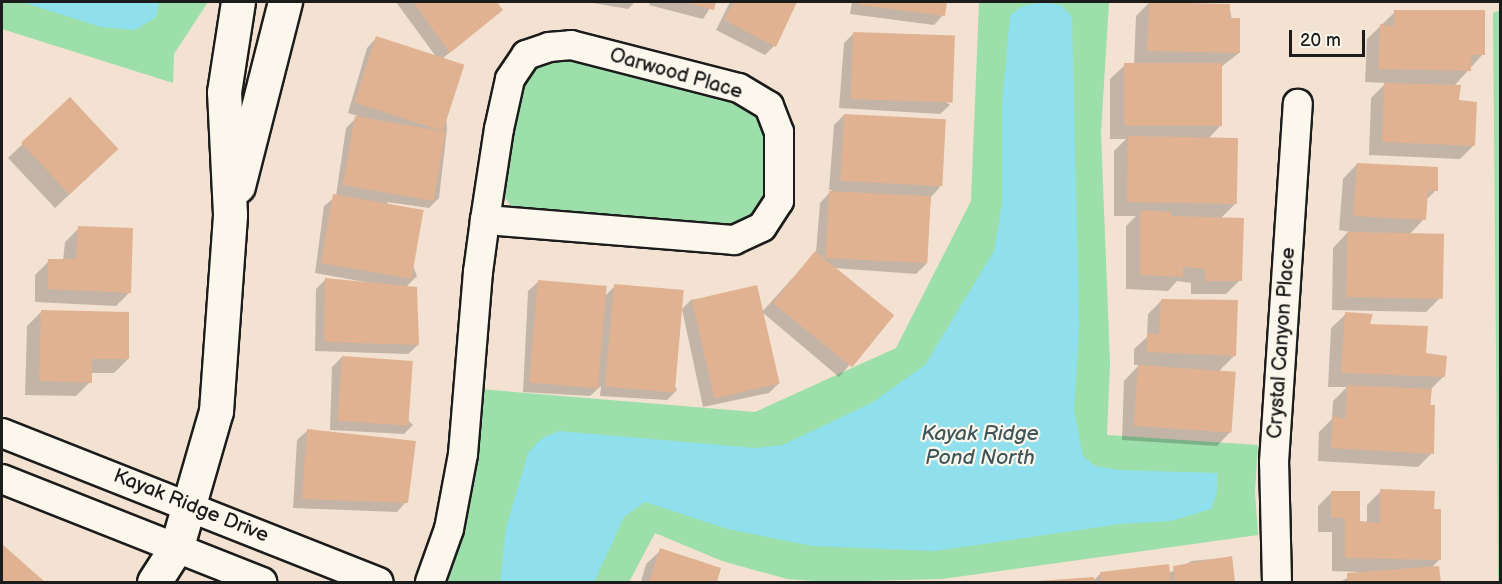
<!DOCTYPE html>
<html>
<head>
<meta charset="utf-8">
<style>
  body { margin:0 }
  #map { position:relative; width:1502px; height:584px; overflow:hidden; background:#f3e2d1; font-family:"Balsamiq Sans",sans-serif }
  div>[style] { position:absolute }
  .green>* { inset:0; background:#9cdfaa }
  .water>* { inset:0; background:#8fdfec }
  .shadow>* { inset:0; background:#0003 }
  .building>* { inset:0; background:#e1b292; transform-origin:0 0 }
  .roads { filter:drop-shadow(2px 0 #1c1c1c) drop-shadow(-2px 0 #1c1c1c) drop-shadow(0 2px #1c1c1c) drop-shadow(0 -2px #1c1c1c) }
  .minor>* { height:28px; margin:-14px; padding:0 14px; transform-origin:14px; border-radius:14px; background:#fbf7ec }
  .tertiary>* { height:33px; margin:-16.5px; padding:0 16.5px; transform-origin:16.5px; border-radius:16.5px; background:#fbf7ec }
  span { translate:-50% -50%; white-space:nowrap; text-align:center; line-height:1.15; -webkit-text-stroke:4.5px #fbf7ec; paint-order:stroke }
  .street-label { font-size:20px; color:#1c1c1c }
  .water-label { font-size:21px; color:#3e565a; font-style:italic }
  .frame { position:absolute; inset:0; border:3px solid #1c1c1c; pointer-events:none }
  .scale { position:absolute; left:1289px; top:30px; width:76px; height:27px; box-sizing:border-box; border:3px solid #1c1c1c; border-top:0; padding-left:8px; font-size:18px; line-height:21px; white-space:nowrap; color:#1c1c1c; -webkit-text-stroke:4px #fbf7ec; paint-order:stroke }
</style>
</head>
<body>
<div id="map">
  <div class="green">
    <i style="clip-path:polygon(2px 2px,208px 2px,174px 54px,173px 83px,2px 29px)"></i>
    <i style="clip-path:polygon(979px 2px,1109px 2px,1101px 133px,1110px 363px,1107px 435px,1258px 445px,1255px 492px,1258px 535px,942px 579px,827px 582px,787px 579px,722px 561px,655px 533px,629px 582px,448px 582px,479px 389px,755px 412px,896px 348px,971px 201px)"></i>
    <i style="clip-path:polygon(1500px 10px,1500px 582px,1498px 582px,1493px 13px)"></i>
    <i style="clip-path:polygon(567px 59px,744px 105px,754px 112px,766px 133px,767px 185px,764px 201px,754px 214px,728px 226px,525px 211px,511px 206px,503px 195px,501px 179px,523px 83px,534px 69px,550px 60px)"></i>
  </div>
  <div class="water">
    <i style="clip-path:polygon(22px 2px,159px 2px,156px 17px,135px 30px,101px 27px)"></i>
    <i style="clip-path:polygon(1043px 2px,1061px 5px,1072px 17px,1079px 326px,1074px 411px,1083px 456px,1095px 466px,1119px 470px,1217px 473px,1217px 492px,1211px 509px,1171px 521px,1120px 524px,935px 551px,812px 546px,728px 529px,645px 502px,624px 517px,594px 582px,500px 582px,506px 528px,528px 453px,542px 438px,559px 431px,755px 448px,783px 445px,873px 402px,925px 365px,994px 251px,1002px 204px,1002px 105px,1010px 15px,1023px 6px)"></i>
  </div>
  <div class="shadow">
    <i style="clip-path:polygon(396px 2px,512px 2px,495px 3px,501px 10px,442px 59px,447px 129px,439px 198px,429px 208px,387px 202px,417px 276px,406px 287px,418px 345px,408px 354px,315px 351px,316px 289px,326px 279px,376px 284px,315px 273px,324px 206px,336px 196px,346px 128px,358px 116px,348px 113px,367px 48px,376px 38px,437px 58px)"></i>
    <i style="clip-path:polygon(587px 2px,635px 2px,628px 9px)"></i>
    <i style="clip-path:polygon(650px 2px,714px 2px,703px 19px,649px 5px)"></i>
    <i style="clip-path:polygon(730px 2px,795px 2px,774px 46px,765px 55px,716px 30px)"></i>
    <i style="clip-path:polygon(852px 2px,946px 2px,943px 15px,934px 25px,850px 14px)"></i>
    <i style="clip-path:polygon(1150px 2px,1229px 6px,1239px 53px,1221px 67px,1221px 125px,1208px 139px,1235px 204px,1220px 219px,1240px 280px,1226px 294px,1191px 294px,1191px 283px,1177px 281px,1168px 291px,1126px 289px,1126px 226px,1136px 216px,1114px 216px,1114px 151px,1126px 139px,1110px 139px,1110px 79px,1125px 65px,1134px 65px,1136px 16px)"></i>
    <i style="clip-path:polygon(1395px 12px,1483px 54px,1454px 86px,1474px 145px,1460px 159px,1369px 155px,1371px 98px,1386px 83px,1365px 82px,1367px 39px)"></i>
    <i style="clip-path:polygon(854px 33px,950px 105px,940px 114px,839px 108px,844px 43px)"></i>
    <i style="clip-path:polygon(70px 99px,103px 163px,55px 208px,8px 158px)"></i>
    <i style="clip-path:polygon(844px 115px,940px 187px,931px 197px,926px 264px,916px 274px,834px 268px,892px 316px,839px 377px,762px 312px,816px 252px,820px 203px,832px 190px,829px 190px,834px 125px)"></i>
    <i style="clip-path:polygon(1357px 164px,1436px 190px,1425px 201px,1424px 219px,1409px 235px,1440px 298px,1426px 312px,1332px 310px,1333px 248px,1347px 233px,1362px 234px,1339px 230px,1343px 179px)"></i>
    <i style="clip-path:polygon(79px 228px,130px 292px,116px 306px,35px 302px,35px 275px,49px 261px,63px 261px,65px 242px)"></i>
    <i style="clip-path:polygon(538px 282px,605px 296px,615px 286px,677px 390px,667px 400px,600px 396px,601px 386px,590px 396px,523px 392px,528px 291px)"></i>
    <i style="clip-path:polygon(692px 299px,779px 383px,769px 393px,703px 407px,682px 309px)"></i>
    <i style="clip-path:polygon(1162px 300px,1235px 355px,1218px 372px,1231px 431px,1217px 446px,1122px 440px,1124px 381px,1139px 365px,1134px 365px,1134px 349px,1147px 337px,1148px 314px)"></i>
    <i style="clip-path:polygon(41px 312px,128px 359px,114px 373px,90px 373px,90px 382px,76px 396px,25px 395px,27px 326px)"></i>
    <i style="clip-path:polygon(1346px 314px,1424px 355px,1444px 376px,1430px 390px,1432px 453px,1418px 467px,1318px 461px,1319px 432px,1332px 419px,1333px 401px,1347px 387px,1328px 387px,1331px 328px)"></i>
    <i style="clip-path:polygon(342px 357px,413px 425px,404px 434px,330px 430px,332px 367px)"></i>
    <i style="clip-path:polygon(307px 431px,406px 502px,397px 512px,293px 508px,297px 440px)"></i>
    <i style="clip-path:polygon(1381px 491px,1432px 510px,1440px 559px,1431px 568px,1438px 567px,1439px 582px,1340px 582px,1358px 572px,1332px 571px,1332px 532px,1318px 532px,1318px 506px,1332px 492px,1359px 522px,1367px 523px,1367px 505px)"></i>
    <i style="clip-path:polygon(2px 546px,43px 582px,2px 582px)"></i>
    <i style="clip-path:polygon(661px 550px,719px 568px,715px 582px,641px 582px,646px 564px)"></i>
    <i style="clip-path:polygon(1231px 557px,1234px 582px,1033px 582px,1093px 581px,1101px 573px,1169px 573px,1192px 561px)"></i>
  </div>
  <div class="building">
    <i style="clip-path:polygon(413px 2px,497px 2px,503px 10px,450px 53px)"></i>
    <i style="clip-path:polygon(684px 2px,716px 2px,714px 10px)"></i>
    <i style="clip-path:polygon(734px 2px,797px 2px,776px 47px,724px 20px)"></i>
    <i style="clip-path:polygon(859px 2px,947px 2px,945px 16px,859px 5px)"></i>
    <i style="clip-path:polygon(1149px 2px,1230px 4px,1230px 18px,1240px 18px,1240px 53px,1147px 51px)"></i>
    <i style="clip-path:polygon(1394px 10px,1485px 10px,1485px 55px,1471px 55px,1471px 71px,1378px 69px,1380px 24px,1394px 26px)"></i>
    <i style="left:853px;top:32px;width:102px;height:67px;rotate:2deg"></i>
    <i style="left:376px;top:36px;width:93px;height:70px;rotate:18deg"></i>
    <i style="left:1124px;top:63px;width:98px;height:63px"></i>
    <i style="clip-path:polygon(1384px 83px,1461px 85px,1459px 100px,1477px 102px,1475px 146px,1382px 142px)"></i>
    <i style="left:70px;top:97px;width:71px;height:67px;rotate:47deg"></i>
    <i style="left:844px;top:114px;width:102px;height:67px;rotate:3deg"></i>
    <i style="left:355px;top:116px;width:92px;height:70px;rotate:10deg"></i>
    <i style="left:1128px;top:136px;width:110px;height:66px;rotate:1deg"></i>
    <i style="clip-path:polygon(1357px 163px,1438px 167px,1438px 191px,1428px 191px,1426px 220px,1353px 216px)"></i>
    <i style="left:829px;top:191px;width:102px;height:67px;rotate:3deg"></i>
    <i style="left:333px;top:194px;width:92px;height:70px;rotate:10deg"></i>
    <i style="clip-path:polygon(1140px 210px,1171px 212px,1171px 216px,1244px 218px,1242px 281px,1205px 281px,1205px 269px,1183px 267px,1183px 277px,1140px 275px)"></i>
    <i style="clip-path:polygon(78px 226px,133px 228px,131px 293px,48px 289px,48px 259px,76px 259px)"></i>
    <i style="left:1347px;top:232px;width:97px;height:65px;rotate:1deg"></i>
    <i style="left:815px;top:251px;width:102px;height:67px;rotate:39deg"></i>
    <i style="clip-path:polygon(325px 278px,417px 287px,419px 345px,324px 342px)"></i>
    <i style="left:538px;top:280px;width:69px;height:103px;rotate:5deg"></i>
    <i style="left:614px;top:284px;width:70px;height:103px;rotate:5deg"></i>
    <i style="left:757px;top:285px;width:101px;height:67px;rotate:77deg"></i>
    <i style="clip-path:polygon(1161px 299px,1238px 300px,1236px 356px,1147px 352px,1147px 334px,1159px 334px)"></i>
    <i style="clip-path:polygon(41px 310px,129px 312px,129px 359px,92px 359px,92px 383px,39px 381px)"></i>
    <i style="clip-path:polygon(1345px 312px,1373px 314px,1370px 324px,1428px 326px,1426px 353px,1447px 356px,1445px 377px,1341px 373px)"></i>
    <i style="left:342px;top:356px;width:71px;height:65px;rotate:4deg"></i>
    <i style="left:1138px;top:365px;width:98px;height:61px;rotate:4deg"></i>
    <i style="clip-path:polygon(1347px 385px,1432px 389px,1430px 405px,1435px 405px,1434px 454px,1331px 448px,1333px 416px,1345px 419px)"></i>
    <i style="clip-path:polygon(307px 429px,416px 441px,408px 503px,302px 499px)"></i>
    <i style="clip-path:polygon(1380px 489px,1435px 491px,1434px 509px,1441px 509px,1441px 560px,1345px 558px,1345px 518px,1331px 518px,1331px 491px,1360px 491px,1360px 521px,1380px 523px)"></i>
    <i style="clip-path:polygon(2px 544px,45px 582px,2px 582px)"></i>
    <i style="clip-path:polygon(660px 548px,721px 568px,717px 582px,649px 582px)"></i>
    <i style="clip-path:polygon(1232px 556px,1235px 582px,1175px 582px,1173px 566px)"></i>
    <i style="clip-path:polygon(1169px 564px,1171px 582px,1101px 582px,1100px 572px)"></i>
    <i style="clip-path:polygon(1439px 566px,1441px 582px,1347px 582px,1347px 573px)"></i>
    <i style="clip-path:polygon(1094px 577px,1094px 582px,1038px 582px,1038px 581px)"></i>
  </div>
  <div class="roads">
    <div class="minor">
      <i style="left:2px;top:433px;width:405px;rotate:21.6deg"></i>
      <i style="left:2px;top:479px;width:280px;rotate:21.6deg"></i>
      <i style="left:430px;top:582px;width:56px;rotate:-70.3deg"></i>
      <i style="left:449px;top:529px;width:76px;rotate:-79.4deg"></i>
      <i style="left:463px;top:454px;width:183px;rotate:-85.3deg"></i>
      <i style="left:478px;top:272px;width:52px;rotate:-82.3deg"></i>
      <i style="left:485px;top:220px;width:92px;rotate:-81.3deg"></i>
      <i style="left:499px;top:129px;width:51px;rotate:-77.6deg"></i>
      <i style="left:510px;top:79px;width:29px;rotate:-56deg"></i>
      <i style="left:526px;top:55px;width:24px;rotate:-19deg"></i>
      <i style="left:549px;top:47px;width:22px;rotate:-5deg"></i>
      <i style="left:571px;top:45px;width:173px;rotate:14.4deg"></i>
      <i style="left:739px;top:88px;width:35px;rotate:31deg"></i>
      <i style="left:769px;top:106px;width:28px;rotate:69deg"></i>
      <i style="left:779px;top:132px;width:69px;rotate:90deg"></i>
      <i style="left:779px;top:201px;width:31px;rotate:123deg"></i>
      <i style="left:762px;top:227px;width:31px;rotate:155deg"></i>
      <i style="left:734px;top:240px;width:250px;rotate:-175.4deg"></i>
      <i style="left:1277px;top:582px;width:120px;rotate:-91.4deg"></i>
      <i style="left:1274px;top:462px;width:359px;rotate:-86.2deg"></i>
    </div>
    <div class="tertiary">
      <i style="left:238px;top:186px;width:190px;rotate:-75.7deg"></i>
      <i style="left:154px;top:582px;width:43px;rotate:-57.4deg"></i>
      <i style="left:177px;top:546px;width:141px;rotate:-73.9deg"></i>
      <i style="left:216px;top:411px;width:197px;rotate:-85.9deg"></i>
      <i style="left:230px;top:214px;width:122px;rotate:-92.8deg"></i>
      <i style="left:224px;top:92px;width:91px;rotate:-81.2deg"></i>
    </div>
  </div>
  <div class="street-label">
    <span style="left:676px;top:74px;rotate:16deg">Oarwood Place</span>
    <span style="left:1282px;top:343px;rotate:-86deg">Crystal Canyon Place</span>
    <span style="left:191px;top:506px;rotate:22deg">Kayak Ridge Drive</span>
  </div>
  <div class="water-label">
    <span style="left:980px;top:446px">Kayak Ridge<br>Pond North</span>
  </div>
  <div class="frame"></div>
  <div class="scale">20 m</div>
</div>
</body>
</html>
